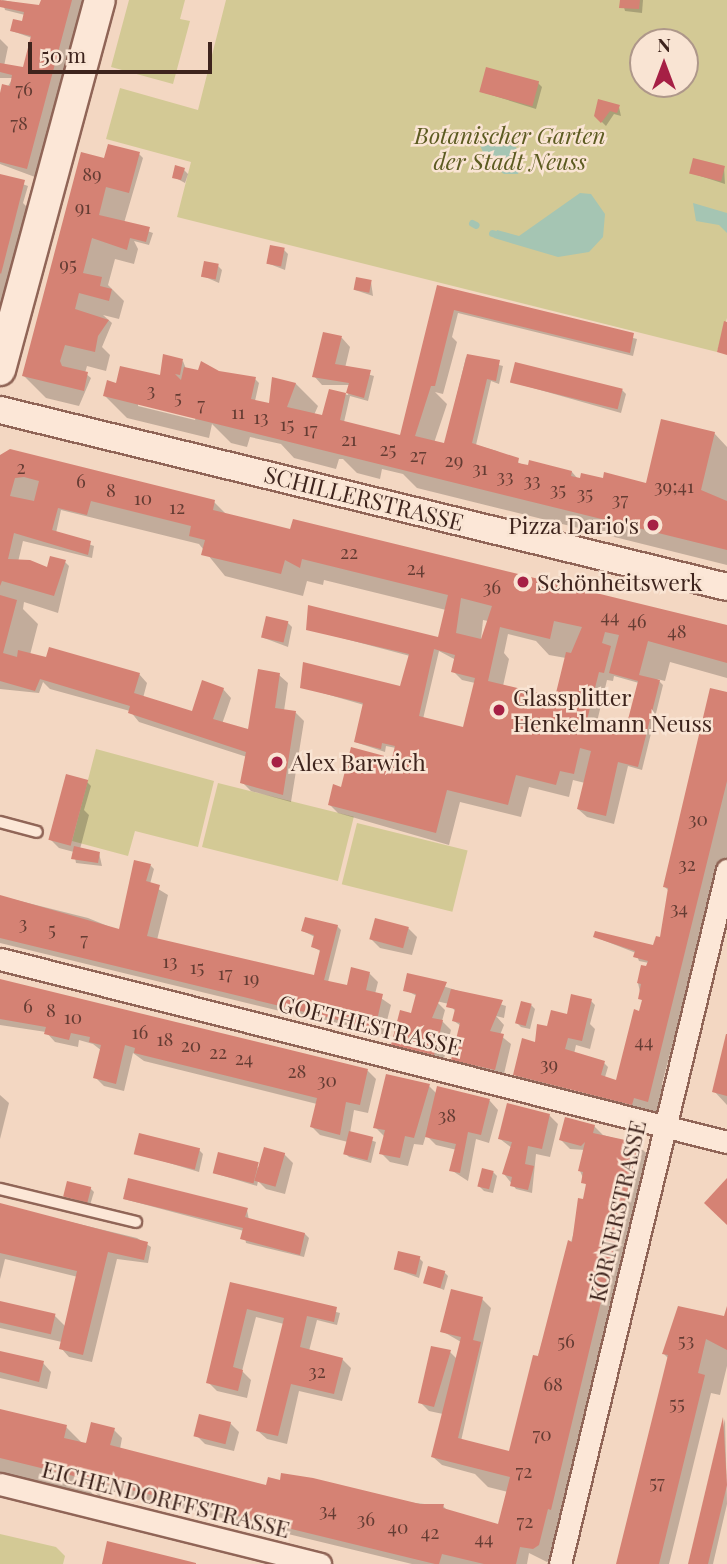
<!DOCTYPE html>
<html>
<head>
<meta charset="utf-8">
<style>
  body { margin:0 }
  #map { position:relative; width:727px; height:1564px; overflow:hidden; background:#f3d7c2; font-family:"Playfair Display",serif }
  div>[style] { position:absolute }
  .green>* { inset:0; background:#d3c995; transform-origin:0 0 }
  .water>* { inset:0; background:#a5c5b3 }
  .shadow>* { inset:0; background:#0003 }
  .stream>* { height:7px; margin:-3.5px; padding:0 3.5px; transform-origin:3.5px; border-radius:3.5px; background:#a5c5b3 }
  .building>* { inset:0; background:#d58274; transform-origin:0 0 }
  .roads { filter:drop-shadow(2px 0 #906557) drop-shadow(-2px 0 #906557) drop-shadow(0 2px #906557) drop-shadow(0 -2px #906557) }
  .service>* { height:10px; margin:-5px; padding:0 5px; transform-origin:5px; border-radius:5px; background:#fce7d7 }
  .minor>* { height:21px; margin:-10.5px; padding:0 10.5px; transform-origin:10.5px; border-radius:10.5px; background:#fce7d7 }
  .tertiary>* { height:26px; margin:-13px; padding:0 13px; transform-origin:13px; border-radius:13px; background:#fce7d7 }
  .secondary>* { height:30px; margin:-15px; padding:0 15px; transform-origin:15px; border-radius:15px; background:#fce7d7 }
  .dots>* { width:19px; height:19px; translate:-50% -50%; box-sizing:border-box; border:4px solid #f9e4d3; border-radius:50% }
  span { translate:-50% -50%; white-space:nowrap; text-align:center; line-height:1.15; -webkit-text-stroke:5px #f9e4d3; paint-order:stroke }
  .number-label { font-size:19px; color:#643c33 }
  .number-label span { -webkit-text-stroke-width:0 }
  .park-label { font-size:23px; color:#5c5b21; font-style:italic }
  .street-label { font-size:23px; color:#3e241d }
  .poi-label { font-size:23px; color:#3e241d }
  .right { translate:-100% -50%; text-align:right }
  .left { translate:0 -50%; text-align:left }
  .north { position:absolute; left:629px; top:28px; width:70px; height:70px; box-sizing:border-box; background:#f9e4d3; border:2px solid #ae978a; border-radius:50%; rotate:0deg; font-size:19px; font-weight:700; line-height:28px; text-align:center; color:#3e241d }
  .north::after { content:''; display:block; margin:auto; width:24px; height:32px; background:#a62045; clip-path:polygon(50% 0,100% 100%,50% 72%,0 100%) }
  .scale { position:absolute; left:28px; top:42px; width:184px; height:32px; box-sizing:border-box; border:4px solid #3e241d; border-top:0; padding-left:9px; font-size:21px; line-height:24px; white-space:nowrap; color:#3e241d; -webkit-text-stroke:5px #f9e4d3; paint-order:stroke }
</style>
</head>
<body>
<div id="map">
  <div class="green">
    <i style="clip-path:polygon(129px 0,185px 0,180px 19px,190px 21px,173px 84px,111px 67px)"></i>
    <i style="clip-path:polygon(evenodd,226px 0,727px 0,727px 318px,717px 352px,177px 217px,191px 162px,106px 139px,120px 88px,198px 110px,226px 0,643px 42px,685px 42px,685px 84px,643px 84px,643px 42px)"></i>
    <i style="clip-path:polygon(96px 749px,214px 781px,198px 847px,135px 831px,128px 856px,72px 841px)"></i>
    <i style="left:218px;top:783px;width:140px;height:66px;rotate:14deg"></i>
    <i style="left:357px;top:823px;width:114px;height:63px;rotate:14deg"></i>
    <i style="clip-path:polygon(0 1534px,56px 1547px,65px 1556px,63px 1564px,0 1564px)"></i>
  </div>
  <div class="water">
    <i style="clip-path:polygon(486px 137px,516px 147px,522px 160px,518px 174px,504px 174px,487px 162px,480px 145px)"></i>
    <i style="clip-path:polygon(580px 193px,591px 194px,605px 214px,603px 237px,589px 252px,558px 257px,494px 238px,497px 230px,519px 236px)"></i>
    <i style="clip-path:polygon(693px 203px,727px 213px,727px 233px,719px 225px,696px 221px)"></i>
  </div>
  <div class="shadow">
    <i style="clip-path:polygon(2px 0,38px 7px,43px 0,82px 0,66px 62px,79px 75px,55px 166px,39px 161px,35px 177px,0 164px,0 99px,13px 78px,0 78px,0 39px,8px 47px,4px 66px,24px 69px,32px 38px,12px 31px,23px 23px,25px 15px,5px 10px)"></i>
    <i style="clip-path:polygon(622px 0,643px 0,642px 13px,625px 11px)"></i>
    <i style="clip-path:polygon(538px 83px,542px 87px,536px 109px,482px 92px)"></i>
    <i style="clip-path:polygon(619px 107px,621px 116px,614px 114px,606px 126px,596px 116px)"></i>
    <i style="clip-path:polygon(139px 154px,143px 158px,124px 223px,153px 233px,149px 245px,134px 241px,138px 249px,134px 264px,115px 259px,108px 285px,124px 301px,119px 319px,103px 315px,112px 323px,102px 347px,110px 355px,106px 371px,87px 366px,85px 373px,91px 378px,79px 406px,46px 398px,24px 376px,110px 162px)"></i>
    <i style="clip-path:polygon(724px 167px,725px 184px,691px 173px)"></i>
    <i style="clip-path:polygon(184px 170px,188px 174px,185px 183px,174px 177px)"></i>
    <i style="clip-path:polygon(0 176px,28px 186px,23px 203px,28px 208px,13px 269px,12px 309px,0 306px)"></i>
    <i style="clip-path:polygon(284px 250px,288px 254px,285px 270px,267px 263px)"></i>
    <i style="clip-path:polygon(218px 266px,222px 270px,219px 283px,203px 276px)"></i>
    <i style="clip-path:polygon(371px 282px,373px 296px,355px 290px)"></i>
    <i style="clip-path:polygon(evenodd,438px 287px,637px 339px,633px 356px,458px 313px,452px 337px,457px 342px,443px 394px,435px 392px,447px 404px,434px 443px,445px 445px,466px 357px,503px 366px,499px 384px,491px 381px,476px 445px,497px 451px,525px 466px,572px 472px,578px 479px,648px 485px,714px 433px,727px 447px,727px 565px,417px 488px,403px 474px,382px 469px,380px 479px,357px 473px,343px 459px,339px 459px,336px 469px,294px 458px,281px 444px,250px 437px,247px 447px,231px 443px,212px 424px,209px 438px,127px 418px,105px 396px,117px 385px,161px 377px,183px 361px,186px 369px,255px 379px,259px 383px,255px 401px,270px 405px,273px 379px,296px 384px,318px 406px,314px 415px,323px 417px,330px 391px,348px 395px,350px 385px,322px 385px,314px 376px,324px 334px,342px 338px,350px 347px,345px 368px,374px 376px,368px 401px,350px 396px,344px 422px,401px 437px,438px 287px,138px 403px,196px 417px,195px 420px,138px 406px,138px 403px)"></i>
    <i style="clip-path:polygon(512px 382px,622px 390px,626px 394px,621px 413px)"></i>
    <i style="clip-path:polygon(evenodd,0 462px,214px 502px,228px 516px,727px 627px,727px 678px,670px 662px,665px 681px,657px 679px,663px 685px,642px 770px,628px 766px,614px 824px,587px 817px,578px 809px,585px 783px,573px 780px,569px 797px,529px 787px,521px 817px,460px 802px,449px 845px,338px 813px,330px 805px,343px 789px,398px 761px,396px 748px,386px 746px,385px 752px,355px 742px,364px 705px,302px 687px,402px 689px,410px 656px,308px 629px,439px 639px,446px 610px,324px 580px,323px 585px,307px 581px,303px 596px,225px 576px,199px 544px,61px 510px,56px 533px,94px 546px,92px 558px,23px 541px,18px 562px,48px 569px,65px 562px,69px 566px,58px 613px,24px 602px,23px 609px,38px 624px,30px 655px,139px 674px,147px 683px,143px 698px,193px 714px,223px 689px,231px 698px,222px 724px,249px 732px,279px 675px,288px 683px,284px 711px,296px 713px,304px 721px,291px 802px,251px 791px,242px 782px,247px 757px,139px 722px,130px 711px,50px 689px,43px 682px,39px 693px,0 689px,0 462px,483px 620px,488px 621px,482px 639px,481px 639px,483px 620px,0 462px,508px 634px,536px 641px,549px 655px,566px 658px,560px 700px,503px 686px,509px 659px,504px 653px,508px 634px,0 462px,439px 651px,456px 660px,453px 671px,462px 680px,475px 683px,464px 731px,423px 719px,439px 651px,0 462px,614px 676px,639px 683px,627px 734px,596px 726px,607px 680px,613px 681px,614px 676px)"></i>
    <i style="clip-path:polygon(288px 623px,292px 627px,288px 647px,264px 638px)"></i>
    <i style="clip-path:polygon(727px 694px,727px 891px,691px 1039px,675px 1035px,662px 1084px,676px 1098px,670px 1123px,576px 1090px,523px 1083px,515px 1074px,537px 1044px,591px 1001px,595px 1005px,590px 1024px,595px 1029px,590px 1049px,576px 1045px,574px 1054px,604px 1063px,608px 1067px,605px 1077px,617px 1082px,645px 1014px,638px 983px,649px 963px,639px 961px,636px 953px,595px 937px,653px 949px,662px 939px,669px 891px,664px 886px)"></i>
    <i style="clip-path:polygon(87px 782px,91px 786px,84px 810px,89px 815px,80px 849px,99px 853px,102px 866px,76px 863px,74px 852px,59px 848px,50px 839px)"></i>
    <i style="clip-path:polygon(150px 865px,154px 869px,150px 884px,168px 895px,157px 940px,323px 981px,322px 952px,313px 947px,315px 937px,303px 931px,337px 926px,341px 930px,328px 982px,348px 987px,369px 973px,378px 982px,375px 994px,391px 1005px,383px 1036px,0 943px,0 896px,88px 918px,120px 931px)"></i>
    <i style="clip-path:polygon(408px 928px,417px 937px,412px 955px,380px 948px,371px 939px)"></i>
    <i style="clip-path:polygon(408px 975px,506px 1006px,504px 1018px,496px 1016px,504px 1025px,500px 1035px,511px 1044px,503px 1078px,462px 1068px,453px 1059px,461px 1026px,454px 1021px,456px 1012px,449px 1004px,436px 1001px,445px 1010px,442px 1021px,451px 1030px,443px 1063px,402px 1053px,393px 1045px,412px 1015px,417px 996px,405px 990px)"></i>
    <i style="clip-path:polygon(0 981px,368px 1071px,376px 1079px,368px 1113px,354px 1110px,350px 1133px,376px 1142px,371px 1163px,349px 1157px,345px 1153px,348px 1142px,320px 1135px,312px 1127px,317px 1104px,144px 1061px,133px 1053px,124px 1091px,104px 1086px,95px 1077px,102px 1051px,93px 1044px,79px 1040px,78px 1047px,55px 1042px,46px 1032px,0 1025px)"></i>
    <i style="clip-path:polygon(531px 1005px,535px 1009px,530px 1029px,521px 1027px,517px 1023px)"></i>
    <i style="clip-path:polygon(727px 1037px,727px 1105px,714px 1091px)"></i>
    <i style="clip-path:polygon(429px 1086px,437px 1094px,439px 1088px,490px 1101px,498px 1110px,489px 1143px,476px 1139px,468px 1181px,451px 1170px,457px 1150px,436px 1145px,426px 1135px,423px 1145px,414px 1144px,408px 1166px,390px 1162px,381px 1153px,385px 1137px,375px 1127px)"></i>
    <i style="clip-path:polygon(0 1095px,9px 1103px,0 1139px)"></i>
    <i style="clip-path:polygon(549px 1115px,558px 1124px,550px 1157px,536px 1154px,532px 1193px,516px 1189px,504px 1174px,512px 1148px,500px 1139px)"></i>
    <i style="clip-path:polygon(594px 1126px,603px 1135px,638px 1145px,660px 1167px,552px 1558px,547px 1562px,529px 1553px,527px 1564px,412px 1564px,102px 1489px,100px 1497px,73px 1470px,96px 1498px,0 1474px,0 1411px,66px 1427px,83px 1444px,114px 1430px,122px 1438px,120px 1449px,267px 1487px,443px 1506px,449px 1512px,499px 1526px,508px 1492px,488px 1487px,475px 1474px,442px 1465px,433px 1457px,443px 1414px,429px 1411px,420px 1402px,450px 1352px,457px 1359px,461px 1342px,442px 1331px,482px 1299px,491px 1308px,461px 1441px,510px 1453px,587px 1187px,580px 1171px,585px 1150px,570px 1149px,561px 1140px)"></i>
    <i style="clip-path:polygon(199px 1150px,203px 1154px,199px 1172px,136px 1153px)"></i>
    <i style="clip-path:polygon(284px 1154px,293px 1163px,285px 1194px,266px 1189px,258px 1181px,257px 1186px,214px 1173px,261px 1167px)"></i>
    <i style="clip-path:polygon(493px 1172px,497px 1176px,493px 1193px,484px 1191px,480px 1187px)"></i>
    <i style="clip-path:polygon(90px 1188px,94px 1192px,90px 1205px,65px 1196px)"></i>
    <i style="clip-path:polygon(124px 1199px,247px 1210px,249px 1220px,305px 1234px,309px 1238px,304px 1257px,246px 1243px,244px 1231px)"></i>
    <i style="clip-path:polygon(0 1205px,137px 1238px,151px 1247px,148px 1263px,117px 1259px,92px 1362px,69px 1357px,61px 1348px,62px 1342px,0 1328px,0 1302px,54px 1315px,66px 1327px,78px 1277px,5px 1259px,0 1279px)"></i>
    <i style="clip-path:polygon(419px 1258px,423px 1262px,419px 1278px,395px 1269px)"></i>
    <i style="clip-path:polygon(444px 1272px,448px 1276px,444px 1290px,425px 1282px)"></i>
    <i style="clip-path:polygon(232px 1284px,340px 1313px,337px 1325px,317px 1320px,309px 1351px,342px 1359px,351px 1368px,342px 1401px,299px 1391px,287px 1444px,267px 1439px,258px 1431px,284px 1324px,256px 1317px,242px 1371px,251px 1380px,247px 1398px,217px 1391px,208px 1382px)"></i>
    <i style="clip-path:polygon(727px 1311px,727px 1366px,720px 1395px,711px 1393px,669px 1564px,618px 1564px,669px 1359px,664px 1354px,725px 1318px)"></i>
    <i style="clip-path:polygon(0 1353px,43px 1363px,51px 1372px,47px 1389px,0 1378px)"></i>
    <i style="clip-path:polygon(725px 1419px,727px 1504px,713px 1564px,690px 1564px)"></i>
    <i style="clip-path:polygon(230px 1423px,239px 1432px,234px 1451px,205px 1444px,196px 1435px)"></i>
  </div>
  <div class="stream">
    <i style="left:472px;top:223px;width:4px;rotate:27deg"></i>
    <i style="left:492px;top:233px;width:3px;rotate:18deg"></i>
  </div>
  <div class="building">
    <i style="clip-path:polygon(0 0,39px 5px,41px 0,72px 0,27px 169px,0 162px,0 93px,2px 84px,10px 86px,12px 75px,0 72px,0 63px,23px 67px,31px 36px,10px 31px,13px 19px,22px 21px,24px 12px,0 7px)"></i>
    <i style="clip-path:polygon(620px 0,640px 0,639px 9px,619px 8px)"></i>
    <i style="left:486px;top:67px;width:55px;height:26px;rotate:15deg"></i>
    <i style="clip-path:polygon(598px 99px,620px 105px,617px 113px,610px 111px,601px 123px,594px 116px)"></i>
    <i style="clip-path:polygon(108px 144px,140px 152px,129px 193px,106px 187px,99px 215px,150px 227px,146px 242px,130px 238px,127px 250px,92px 238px,83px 273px,102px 277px,100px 286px,112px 289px,109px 301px,79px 293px,75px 309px,109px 320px,98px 336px,95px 352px,65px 345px,60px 361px,62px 366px,88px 372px,84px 391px,22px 376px,81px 152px,104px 158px)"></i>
    <i style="left:693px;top:158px;width:33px;height:16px;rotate:14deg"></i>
    <i style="clip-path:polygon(175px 165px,185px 168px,181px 180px,172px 178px)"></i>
    <i style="clip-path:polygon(0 174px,25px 180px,1px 274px,0 273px)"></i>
    <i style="left:270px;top:245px;width:15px;height:19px;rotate:11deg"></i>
    <i style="left:204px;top:261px;width:15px;height:16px;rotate:11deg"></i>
    <i style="left:356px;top:277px;width:16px;height:13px;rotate:11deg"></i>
    <i style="clip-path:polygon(437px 285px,634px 333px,630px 353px,454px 310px,435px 386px,431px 386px,415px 436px,444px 443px,467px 354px,500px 360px,496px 381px,487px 379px,472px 443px,519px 458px,518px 463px,528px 465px,529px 460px,572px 471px,571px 476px,580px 478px,581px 473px,603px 478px,604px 472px,646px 483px,661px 419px,715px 432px,701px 490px,727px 501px,727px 550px,103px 396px,107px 380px,116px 383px,120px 366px,160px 375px,163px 354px,183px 359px,180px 375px,175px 374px,181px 380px,184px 367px,198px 370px,201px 361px,219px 371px,256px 377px,251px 399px,269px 403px,272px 377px,296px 383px,287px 407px,322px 415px,329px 389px,346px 393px,349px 383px,312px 377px,323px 332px,342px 336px,335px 364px,371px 370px,364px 398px,346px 393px,340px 420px,400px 435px)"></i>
    <i style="clip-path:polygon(724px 321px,727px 322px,727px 355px,717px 352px)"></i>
    <i style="left:515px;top:362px;width:111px;height:21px;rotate:14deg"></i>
    <i style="clip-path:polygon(evenodd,10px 449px,215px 500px,213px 510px,290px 529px,293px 519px,727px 625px,727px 663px,648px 641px,639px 675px,660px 680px,638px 767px,618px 762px,606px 816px,577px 809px,591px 751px,580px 748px,574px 774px,560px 771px,556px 785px,516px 775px,508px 805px,447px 790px,436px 833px,328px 805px,333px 784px,341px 787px,351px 747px,392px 758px,395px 746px,382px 743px,381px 749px,354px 742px,363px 703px,300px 688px,303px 662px,400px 686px,409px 654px,306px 630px,308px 605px,438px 637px,448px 595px,302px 559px,300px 568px,285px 560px,281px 574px,201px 555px,205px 540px,189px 536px,191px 526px,91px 501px,87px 515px,58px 508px,52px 530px,91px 541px,88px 555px,14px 533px,8px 559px,30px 560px,47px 567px,50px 556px,66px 560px,54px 596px,2px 581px,0 586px,0 455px,10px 449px,24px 477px,39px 481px,34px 501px,10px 496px,15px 478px,24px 477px,10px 449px,461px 598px,492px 606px,481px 639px,456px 633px,461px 598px,10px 449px,554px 621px,582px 627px,571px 653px,566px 652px,555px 697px,488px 681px,500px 627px,550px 639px,554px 621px,10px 449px,605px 632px,619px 635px,609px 673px,638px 681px,625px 731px,597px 725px,596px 731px,585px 728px,599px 672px,604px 673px,611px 646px,602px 643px,605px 632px,10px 449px,434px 649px,455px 655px,451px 672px,475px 678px,463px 727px,419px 716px,434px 649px)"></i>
    <i style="clip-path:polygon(0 595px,17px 600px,3px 653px,17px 657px,18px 650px,46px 657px,49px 647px,140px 673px,134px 693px,192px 711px,202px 680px,224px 688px,213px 719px,248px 729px,258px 669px,280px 673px,275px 708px,296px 711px,283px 795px,240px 783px,246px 752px,128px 713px,130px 706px,40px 679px,35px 691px,0 681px)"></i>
    <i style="left:266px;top:616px;width:23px;height:22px;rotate:13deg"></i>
    <i style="clip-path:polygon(710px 688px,727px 692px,727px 781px,648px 1102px,634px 1098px,632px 1105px,513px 1075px,522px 1038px,535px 1042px,537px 1024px,547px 1026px,551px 1010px,567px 1014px,571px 994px,592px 999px,582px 1041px,568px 1038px,565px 1049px,605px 1061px,601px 1075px,616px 1080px,634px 1009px,639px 1011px,642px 1000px,638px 999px,641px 984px,637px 983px,641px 965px,646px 966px,648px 961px,633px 957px,635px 951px,593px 937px,595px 931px,653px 945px,656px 936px,660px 937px,668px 888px,663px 887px)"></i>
    <i style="left:66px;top:774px;width:23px;height:68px;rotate:15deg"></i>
    <i style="clip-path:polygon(74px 846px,100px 852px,98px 863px,71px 859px)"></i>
    <i style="clip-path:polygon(134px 860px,151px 864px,146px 881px,160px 885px,147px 936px,314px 975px,320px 950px,311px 947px,314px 935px,301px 931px,305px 917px,338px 925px,324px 980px,347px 985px,351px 967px,370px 972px,366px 990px,383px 994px,375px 1029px,0 938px,0 895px,119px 929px)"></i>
    <i style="left:375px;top:918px;width:35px;height:22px;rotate:15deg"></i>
    <i style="clip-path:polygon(407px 973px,447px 982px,432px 1018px,443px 1020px,434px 1055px,391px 1045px,400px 1010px,411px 1013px,416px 994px,403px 991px)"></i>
    <i style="clip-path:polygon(0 979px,368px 1069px,360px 1105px,346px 1102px,340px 1135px,310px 1127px,317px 1098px,134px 1053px,135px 1048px,125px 1045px,116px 1084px,93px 1078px,101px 1045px,89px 1042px,90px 1037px,71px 1033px,69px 1040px,44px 1034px,46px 1027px,0 1019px)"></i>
    <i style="clip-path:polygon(451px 989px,503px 1000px,490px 1031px,504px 1034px,495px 1070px,451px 1060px,460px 1023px,452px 1021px,455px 1009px,446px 1007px)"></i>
    <i style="left:521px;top:1001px;width:11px;height:23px;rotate:15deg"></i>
    <i style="clip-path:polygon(726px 1034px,727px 1034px,727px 1096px,712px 1092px)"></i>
    <i style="clip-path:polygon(386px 1074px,430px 1084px,414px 1138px,405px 1136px,400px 1158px,379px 1154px,385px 1130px,373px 1128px)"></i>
    <i style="clip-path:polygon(437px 1086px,490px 1099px,481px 1135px,468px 1132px,460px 1173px,449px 1171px,456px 1144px,425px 1137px)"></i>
    <i style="clip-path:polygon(507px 1103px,550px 1114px,542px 1149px,528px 1146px,525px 1164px,534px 1166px,528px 1190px,510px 1186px,512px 1177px,502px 1174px,512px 1142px,498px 1139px)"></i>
    <i style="clip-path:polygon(565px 1117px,595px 1125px,593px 1133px,639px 1143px,551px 1510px,548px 1509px,539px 1545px,533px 1549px,520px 1547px,516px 1564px,484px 1564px,442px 1554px,439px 1564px,435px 1564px,0 1458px,0 1409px,67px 1425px,64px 1438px,86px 1443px,91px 1422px,115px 1428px,110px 1445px,266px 1485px,268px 1477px,280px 1480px,281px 1473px,313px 1478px,420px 1504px,444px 1504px,443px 1508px,498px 1524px,510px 1477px,431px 1457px,461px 1337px,440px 1332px,451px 1289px,483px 1297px,473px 1340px,481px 1342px,458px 1438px,509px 1451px,533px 1355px,538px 1356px,568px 1240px,572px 1242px,578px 1198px,583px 1199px,586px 1184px,581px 1183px,583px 1172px,578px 1171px,585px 1142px,581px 1146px,559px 1140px)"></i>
    <i style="left:349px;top:1131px;width:25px;height:24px;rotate:14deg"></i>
    <i style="left:139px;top:1133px;width:63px;height:22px;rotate:14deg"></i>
    <i style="left:264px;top:1147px;width:22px;height:35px;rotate:16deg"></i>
    <i style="left:218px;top:1152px;width:42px;height:22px;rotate:14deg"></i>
    <i style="left:482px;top:1168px;width:12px;height:19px;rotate:14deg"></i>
    <i style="clip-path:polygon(128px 1178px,248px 1208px,245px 1217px,305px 1233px,300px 1255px,240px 1239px,243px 1228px,123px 1199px)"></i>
    <i style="clip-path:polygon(727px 1178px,727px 1225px,704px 1203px)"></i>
    <i style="left:67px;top:1181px;width:25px;height:16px;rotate:14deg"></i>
    <i style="clip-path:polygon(0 1203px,148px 1242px,144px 1260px,108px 1252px,83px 1355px,59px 1349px,77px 1271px,0 1253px)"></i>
    <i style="left:398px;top:1251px;width:23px;height:19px;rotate:13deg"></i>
    <i style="left:428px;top:1266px;width:18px;height:18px;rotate:16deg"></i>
    <i style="clip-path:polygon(230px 1282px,337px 1307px,334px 1322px,307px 1316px,300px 1347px,343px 1358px,334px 1394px,291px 1384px,278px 1436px,256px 1431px,284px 1318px,247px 1309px,233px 1367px,243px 1370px,238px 1391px,206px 1383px)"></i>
    <i style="left:0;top:1301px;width:57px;height:21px;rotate:13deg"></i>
    <i style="clip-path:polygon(678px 1306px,724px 1316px,727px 1306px,727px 1350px,706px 1339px,698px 1373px,705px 1375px,659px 1564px,616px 1564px,668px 1355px,662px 1354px)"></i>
    <i style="clip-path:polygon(431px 1346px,451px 1350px,434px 1407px,418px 1403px)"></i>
    <i style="clip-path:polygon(0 1351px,44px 1361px,39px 1382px,0 1372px)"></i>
    <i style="left:199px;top:1414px;width:33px;height:23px;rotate:14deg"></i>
    <i style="clip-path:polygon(723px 1417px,727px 1485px,708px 1564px,688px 1564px)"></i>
    <i style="clip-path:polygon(107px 1541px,196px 1563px,196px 1564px,102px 1564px)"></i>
  </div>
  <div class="roads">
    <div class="service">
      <i style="left:0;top:822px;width:38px;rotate:15deg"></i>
      <i style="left:0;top:1189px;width:140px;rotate:13.6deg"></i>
    </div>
    <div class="minor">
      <i style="left:0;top:959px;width:750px;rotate:14.13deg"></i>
      <i style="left:0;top:1484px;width:330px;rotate:14deg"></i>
      <i style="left:560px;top:1564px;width:714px;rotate:-76.47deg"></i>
    </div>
    <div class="tertiary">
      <i style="left:0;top:410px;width:748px;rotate:13.68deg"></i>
    </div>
    <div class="secondary">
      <i style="left:0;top:370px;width:383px;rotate:-74.9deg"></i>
    </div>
  </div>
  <div class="dots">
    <i style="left:653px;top:525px;background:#a62045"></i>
    <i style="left:523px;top:582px;background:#a62045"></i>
    <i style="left:499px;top:710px;background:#a62045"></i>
    <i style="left:277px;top:762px;background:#a62045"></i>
  </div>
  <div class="number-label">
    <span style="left:24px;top:89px">76</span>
    <span style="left:19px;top:123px">78</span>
    <span style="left:92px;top:174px">89</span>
    <span style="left:83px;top:207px">91</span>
    <span style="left:68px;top:264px">95</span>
    <span style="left:151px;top:390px">3</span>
    <span style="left:178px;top:397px">5</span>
    <span style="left:201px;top:404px">7</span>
    <span style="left:238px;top:412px">11</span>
    <span style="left:261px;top:417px">13</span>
    <span style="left:287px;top:424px">15</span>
    <span style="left:310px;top:429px">17</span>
    <span style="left:349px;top:439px">21</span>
    <span style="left:388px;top:449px">25</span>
    <span style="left:418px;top:455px">27</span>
    <span style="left:454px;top:460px">29</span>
    <span style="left:21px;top:467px">2</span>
    <span style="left:480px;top:468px">31</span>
    <span style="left:505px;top:476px">33</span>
    <span style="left:532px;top:480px">33</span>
    <span style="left:81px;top:481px">6</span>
    <span style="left:674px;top:486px">39;41</span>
    <span style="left:558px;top:489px">35</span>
    <span style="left:111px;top:490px">8</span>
    <span style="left:585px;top:493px">35</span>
    <span style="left:143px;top:498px">10</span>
    <span style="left:620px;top:499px">37</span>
    <span style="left:177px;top:507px">12</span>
    <span style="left:349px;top:552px">22</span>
    <span style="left:416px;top:568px">24</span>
    <span style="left:492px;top:587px">36</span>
    <span style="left:610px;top:616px">44</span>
    <span style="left:637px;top:621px">46</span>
    <span style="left:677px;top:631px">48</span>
    <span style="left:698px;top:819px">30</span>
    <span style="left:687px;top:864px">32</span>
    <span style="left:679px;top:908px">34</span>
    <span style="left:23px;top:923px">3</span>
    <span style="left:52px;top:929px">5</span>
    <span style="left:84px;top:939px">7</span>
    <span style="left:170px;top:961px">13</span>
    <span style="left:197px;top:967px">15</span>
    <span style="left:225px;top:973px">17</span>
    <span style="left:251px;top:978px">19</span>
    <span style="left:28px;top:1006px">6</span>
    <span style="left:51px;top:1010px">8</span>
    <span style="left:73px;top:1017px">10</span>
    <span style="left:140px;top:1032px">16</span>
    <span style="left:165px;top:1039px">18</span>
    <span style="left:644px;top:1041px">44</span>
    <span style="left:191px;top:1045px">20</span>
    <span style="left:218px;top:1052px">22</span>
    <span style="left:244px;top:1058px">24</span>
    <span style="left:549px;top:1064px">39</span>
    <span style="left:297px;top:1071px">28</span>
    <span style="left:327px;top:1080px">30</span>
    <span style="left:447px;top:1115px">38</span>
    <span style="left:686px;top:1340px">53</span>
    <span style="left:566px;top:1341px">56</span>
    <span style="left:317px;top:1371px">32</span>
    <span style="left:553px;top:1384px">68</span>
    <span style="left:677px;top:1403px">55</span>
    <span style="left:542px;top:1434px">70</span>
    <span style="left:524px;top:1471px">72</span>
    <span style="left:657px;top:1482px">57</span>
    <span style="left:328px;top:1510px">34</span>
    <span style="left:366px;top:1519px">36</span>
    <span style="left:525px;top:1521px">72</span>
    <span style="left:398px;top:1527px">40</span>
    <span style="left:430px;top:1532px">42</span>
    <span style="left:484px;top:1538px">44</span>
  </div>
  <div class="park-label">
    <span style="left:510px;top:148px">Botanischer Garten<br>der Stadt Neuss</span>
  </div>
  <div class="street-label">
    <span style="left:364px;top:498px;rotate:14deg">SCHILLERSTRASSE</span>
    <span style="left:370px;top:1025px;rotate:14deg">GOETHESTRASSE</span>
    <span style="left:617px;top:1211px;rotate:-77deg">KÖRNERSTRASSE</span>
    <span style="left:166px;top:1499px;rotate:14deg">EICHENDORFFSTRASSE</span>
  </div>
  <div class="poi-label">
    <span class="right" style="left:639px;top:525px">Pizza Dario's</span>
    <span class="left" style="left:537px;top:582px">Schönheitswerk</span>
    <span class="left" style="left:513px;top:710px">Glassplitter<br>Henkelmann Neuss</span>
    <span class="left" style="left:291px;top:762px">Alex Barwich</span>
  </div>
  <div class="north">N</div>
  <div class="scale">50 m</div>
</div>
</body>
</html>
